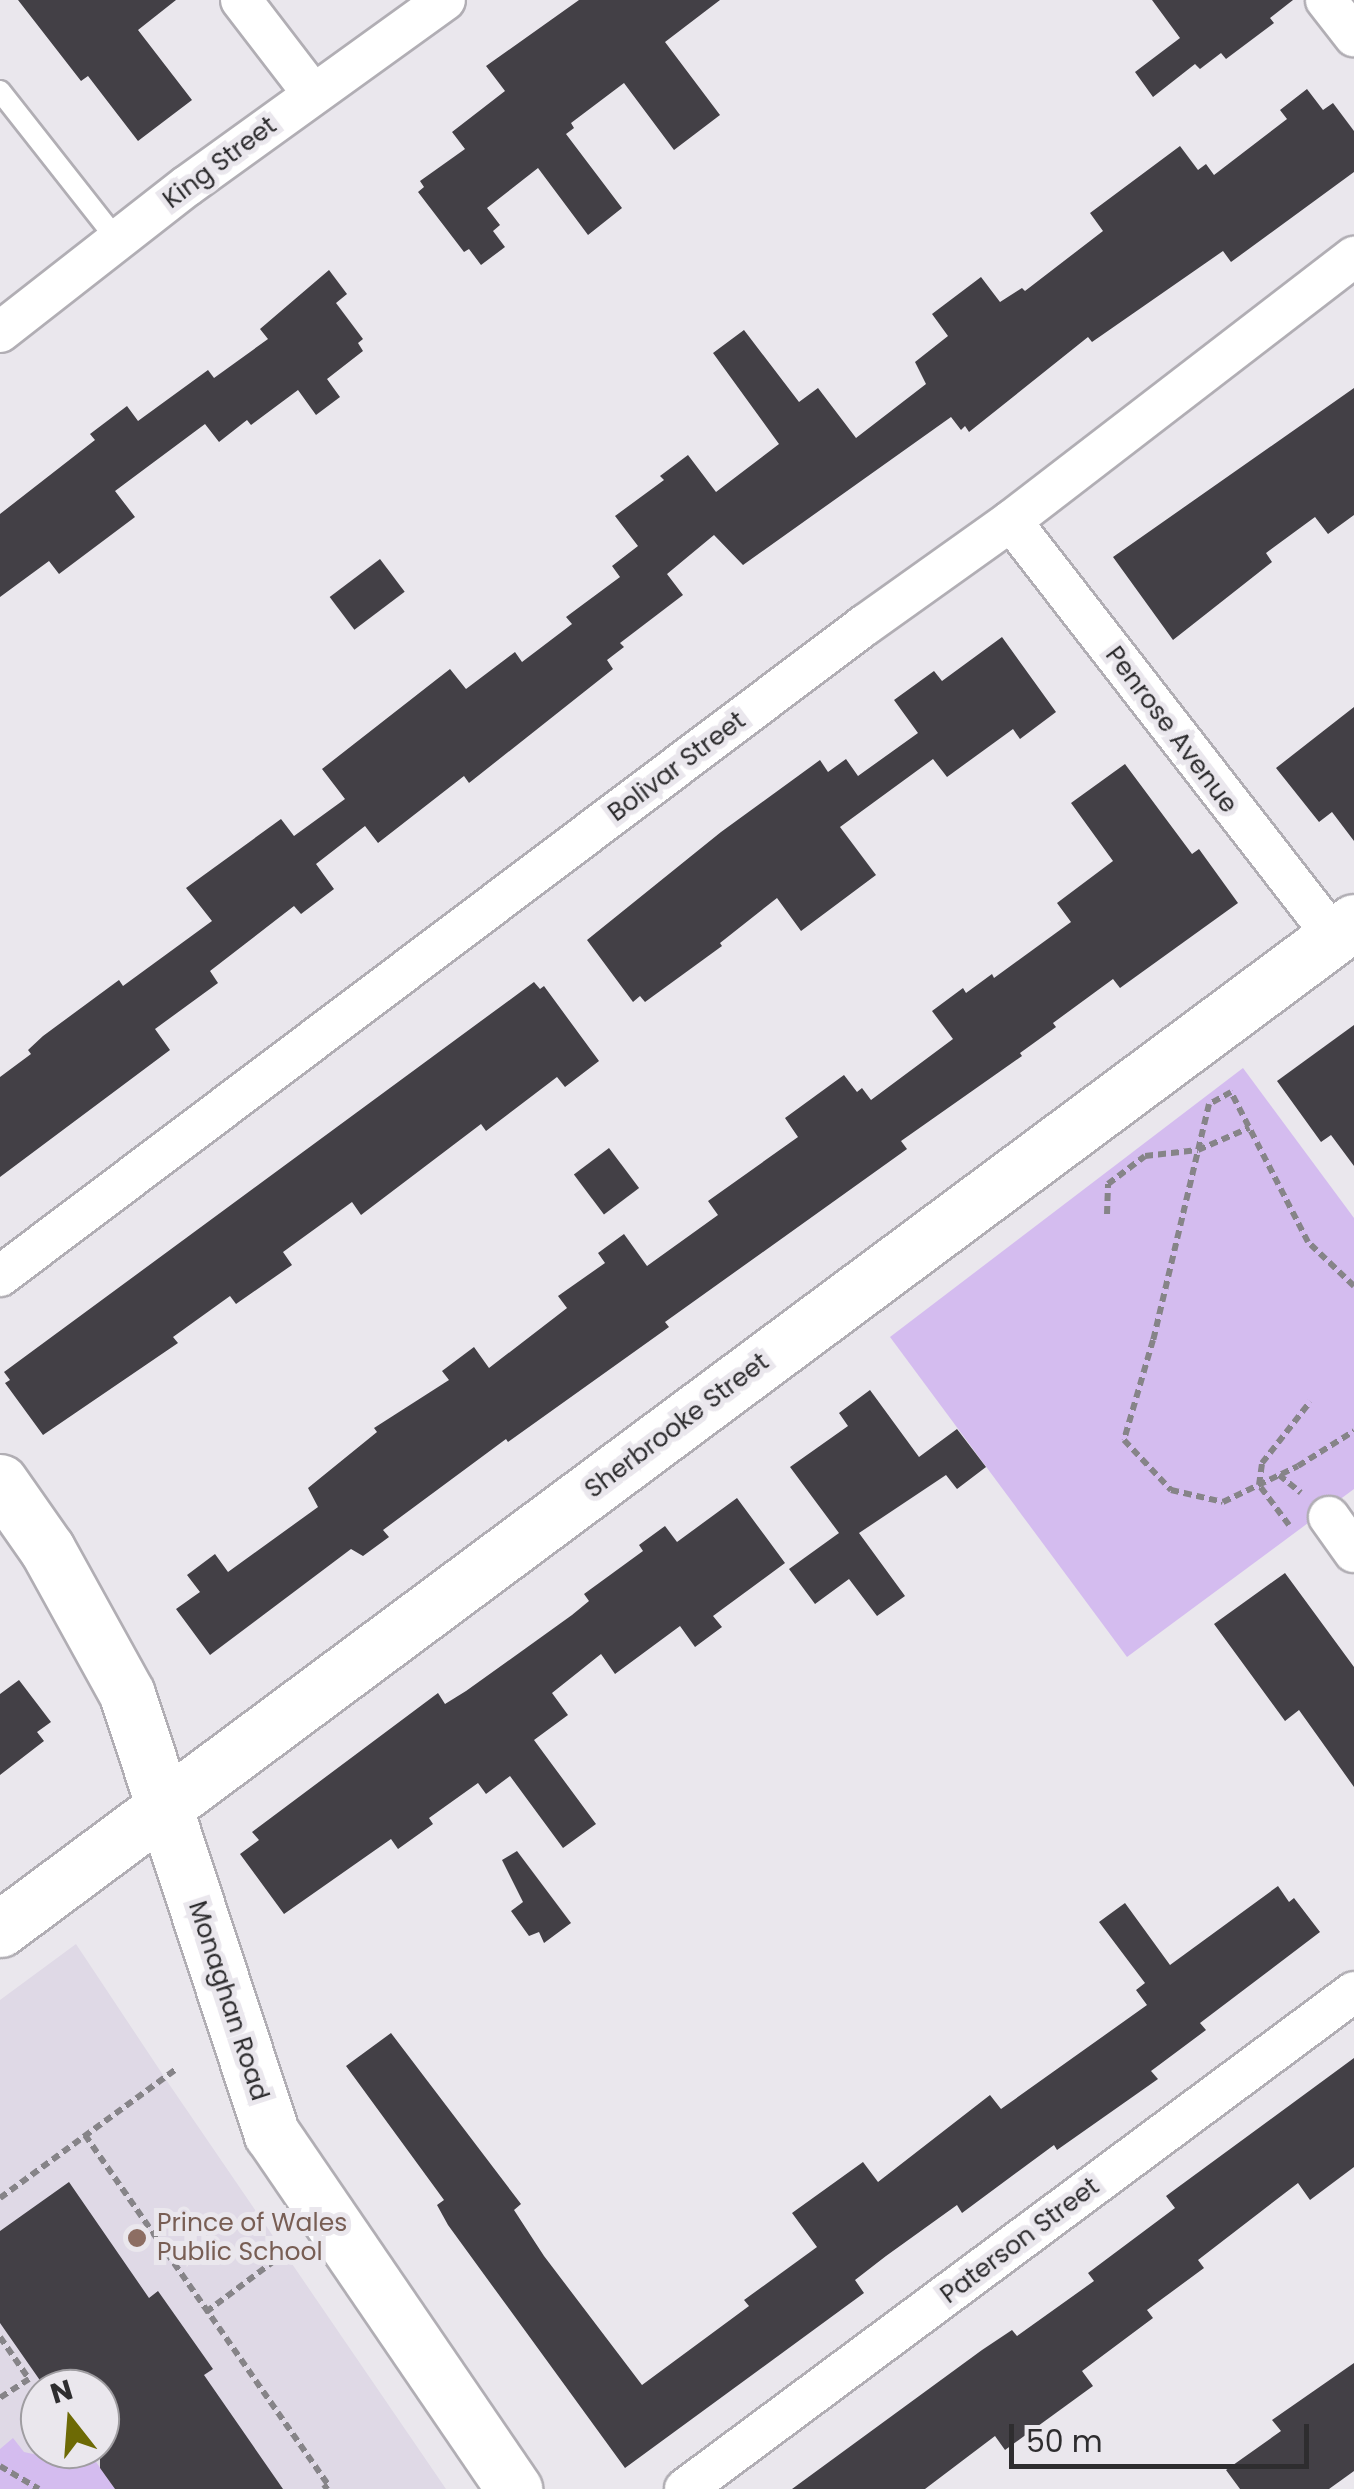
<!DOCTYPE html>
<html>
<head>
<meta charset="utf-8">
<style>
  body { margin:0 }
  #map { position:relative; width:1354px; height:2489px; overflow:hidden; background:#eae7ed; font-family:Poppins,sans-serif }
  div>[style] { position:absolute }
  .built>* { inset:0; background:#dfd9e6 }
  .green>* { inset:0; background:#d4bcef }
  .building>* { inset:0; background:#434046; transform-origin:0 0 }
  .path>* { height:6px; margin-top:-3px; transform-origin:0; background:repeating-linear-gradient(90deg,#868488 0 8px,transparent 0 13px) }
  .roads { filter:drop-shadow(2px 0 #b1aeb4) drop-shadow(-2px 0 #b1aeb4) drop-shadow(0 2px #b1aeb4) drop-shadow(0 -2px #b1aeb4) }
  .lane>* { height:20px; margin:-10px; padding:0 10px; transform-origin:10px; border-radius:10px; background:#fff }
  .street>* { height:40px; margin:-20px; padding:0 20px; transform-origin:20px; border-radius:20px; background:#fff }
  .secondary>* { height:55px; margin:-27.5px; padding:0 27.5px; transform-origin:27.5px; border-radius:27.5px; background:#fff }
  .dots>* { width:28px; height:28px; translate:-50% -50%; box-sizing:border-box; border:5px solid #eae7ed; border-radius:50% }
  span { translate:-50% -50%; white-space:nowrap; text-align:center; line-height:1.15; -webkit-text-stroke:10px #eae7ed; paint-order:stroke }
  .street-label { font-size:25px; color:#2e2d2f }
  .education-label { font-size:25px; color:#785e54 }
  .left { translate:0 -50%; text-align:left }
  .north { position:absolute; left:20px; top:2369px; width:100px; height:100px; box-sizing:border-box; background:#eae7ed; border:2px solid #9f9da1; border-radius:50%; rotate:343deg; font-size:28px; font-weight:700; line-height:40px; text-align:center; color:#2e2d2f }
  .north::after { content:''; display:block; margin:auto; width:35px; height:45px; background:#6d6a05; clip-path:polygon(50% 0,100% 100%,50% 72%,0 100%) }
  .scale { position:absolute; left:1009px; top:2424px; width:300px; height:45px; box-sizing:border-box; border:5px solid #2e2d2f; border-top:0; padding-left:12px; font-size:30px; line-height:35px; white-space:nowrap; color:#2e2d2f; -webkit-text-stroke:8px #eae7ed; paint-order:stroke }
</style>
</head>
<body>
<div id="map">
  <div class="built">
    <i style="clip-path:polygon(evenodd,76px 1944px,171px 2087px,446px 2489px,0 2489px,0 2000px,76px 1944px,40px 2389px,100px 2389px,100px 2449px,40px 2449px,40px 2389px)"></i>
  </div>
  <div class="green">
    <i style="clip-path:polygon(1243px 1068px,1354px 1218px,1354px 1489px,1127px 1657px,890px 1337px)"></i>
    <i style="clip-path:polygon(13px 2438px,24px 2452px,42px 2456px,49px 2452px,56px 2462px,75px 2449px,87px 2449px,115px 2489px,0 2489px,0 2449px)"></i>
  </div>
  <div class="building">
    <i style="clip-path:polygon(18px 0,176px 0,138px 30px,192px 100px,138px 141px,88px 76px,81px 81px)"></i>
    <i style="clip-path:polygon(579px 0,720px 0,665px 42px,720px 115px,674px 150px,624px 83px,571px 123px,574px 128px,566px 134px,622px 208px,588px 235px,538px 168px,487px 208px,500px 225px,493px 231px,505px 247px,481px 265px,469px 249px,464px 252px,418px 192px,424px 187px,420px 181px,465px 149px,452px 132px,505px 91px,486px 66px)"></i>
    <i style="clip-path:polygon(1152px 0,1293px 0,1270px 18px,1274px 23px,1226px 59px,1221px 53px,1200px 69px,1195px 64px,1153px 97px,1135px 72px,1180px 38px)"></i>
    <i style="clip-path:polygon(1307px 89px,1323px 110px,1333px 103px,1354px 131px,1354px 172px,1231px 262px,1223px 251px,1092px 342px,1088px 337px,969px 432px,965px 426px,961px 430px,951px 417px,743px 565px,714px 535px,667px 574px,683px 595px,620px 643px,624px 647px,607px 660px,613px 669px,469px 783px,464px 776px,378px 843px,365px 826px,316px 864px,334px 889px,301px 914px,294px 906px,210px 971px,218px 983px,155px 1029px,170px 1050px,0 1177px,0 1077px,31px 1054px,28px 1050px,43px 1036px,119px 980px,123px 986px,212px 921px,186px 888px,281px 819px,294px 836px,345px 799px,322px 769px,450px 669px,466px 689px,515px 652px,522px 662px,572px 624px,566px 617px,620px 577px,612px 566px,638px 546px,615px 516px,664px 480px,660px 476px,688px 455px,716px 492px,779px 444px,713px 353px,744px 330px,799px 402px,818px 388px,856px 438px,926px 384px,915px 362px,948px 336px,932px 314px,981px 277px,1000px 302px,1022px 288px,1025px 291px,1103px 231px,1090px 213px,1180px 146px,1198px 170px,1206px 164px,1214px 175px,1287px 119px,1280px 110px)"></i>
    <i style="clip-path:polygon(329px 270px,347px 294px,336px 303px,363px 339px,358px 343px,363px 351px,327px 379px,340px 397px,316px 415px,298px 390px,251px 425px,247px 420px,219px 442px,205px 424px,115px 491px,135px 517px,59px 574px,49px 561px,0 597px,0 514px,95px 440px,90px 434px,127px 406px,138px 421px,208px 370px,214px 378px,268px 339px,260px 329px)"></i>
    <i style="clip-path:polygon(1354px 388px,1354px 515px,1328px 534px,1315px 517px,1266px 553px,1272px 562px,1173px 640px,1113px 557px)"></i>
    <i style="left:380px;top:559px;width:41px;height:63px;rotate:53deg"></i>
    <i style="clip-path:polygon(1002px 637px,1056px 712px,1020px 739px,1013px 729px,947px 777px,933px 759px,840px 827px,876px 875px,801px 931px,777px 898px,720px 943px,722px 946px,645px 1002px,640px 996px,633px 1002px,587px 940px,721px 832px,820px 760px,828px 772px,846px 759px,858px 776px,918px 733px,894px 700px,934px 671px,942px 681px)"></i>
    <i style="clip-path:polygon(1354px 707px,1354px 841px,1332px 812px,1319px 822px,1276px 768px)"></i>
    <i style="clip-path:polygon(1125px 764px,1192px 854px,1199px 849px,1238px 903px,1120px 988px,1113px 979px,1053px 1023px,1056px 1027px,1020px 1053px,1022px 1056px,901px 1141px,907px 1149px,665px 1322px,669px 1327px,508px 1442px,506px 1439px,383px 1530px,389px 1537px,363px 1556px,351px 1549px,210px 1655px,176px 1609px,200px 1592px,187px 1575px,215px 1554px,228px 1572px,318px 1507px,308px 1488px,377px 1432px,374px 1428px,449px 1380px,442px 1371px,474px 1347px,489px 1368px,567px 1308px,558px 1296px,605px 1263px,598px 1253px,624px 1234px,647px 1266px,718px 1215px,708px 1201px,798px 1137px,785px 1118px,844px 1075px,857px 1092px,862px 1088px,871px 1100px,953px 1039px,932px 1011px,963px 988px,966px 993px,992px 974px,994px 978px,1071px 922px,1057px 903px,1113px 861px,1071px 803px)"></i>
    <i style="clip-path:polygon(534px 982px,540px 989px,544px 986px,599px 1061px,565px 1087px,557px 1077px,486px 1131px,481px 1124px,361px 1215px,352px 1202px,283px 1252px,292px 1265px,236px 1304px,230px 1296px,173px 1337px,178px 1343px,43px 1435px,5px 1383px,10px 1380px,4px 1372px)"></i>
    <i style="clip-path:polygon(1354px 1025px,1354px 1166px,1331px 1135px,1321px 1142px,1277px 1081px)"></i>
    <i style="left:609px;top:1148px;width:50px;height:44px;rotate:53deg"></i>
    <i style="clip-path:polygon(870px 1390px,919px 1457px,957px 1429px,986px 1467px,957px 1489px,946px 1475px,859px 1533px,905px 1596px,877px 1616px,849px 1579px,815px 1604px,789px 1569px,839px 1533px,790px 1467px,848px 1426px,839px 1413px)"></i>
    <i style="clip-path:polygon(737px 1498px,785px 1563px,713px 1616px,722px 1627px,695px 1647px,680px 1626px,615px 1674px,601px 1654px,552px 1693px,568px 1715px,534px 1740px,596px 1824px,563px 1848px,510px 1776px,486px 1794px,478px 1783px,429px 1818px,433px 1824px,398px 1849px,391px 1839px,284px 1914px,240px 1854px,259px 1840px,252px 1832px,438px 1693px,445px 1704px,466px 1691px,572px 1615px,589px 1601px,584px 1594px,643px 1551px,639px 1545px,665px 1526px,677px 1542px)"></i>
    <i style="clip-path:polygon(1285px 1573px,1354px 1667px,1354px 1787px,1299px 1710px,1285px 1721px,1214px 1624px)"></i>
    <i style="clip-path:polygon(19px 1680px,51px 1722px,37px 1732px,44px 1741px,0 1775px,0 1694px)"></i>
    <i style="clip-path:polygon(517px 1851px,571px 1923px,544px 1943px,539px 1932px,529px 1936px,511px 1911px,523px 1902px,502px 1860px)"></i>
    <i style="clip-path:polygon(1278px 1886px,1289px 1902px,1294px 1898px,1320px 1932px,1200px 2023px,1206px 2030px,1151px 2071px,1158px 2079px,1057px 2150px,1054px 2145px,962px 2213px,957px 2205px,886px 2256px,855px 2280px,864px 2293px,625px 2468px,448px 2225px,437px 2205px,444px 2200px,346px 2066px,391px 2033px,521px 2204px,514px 2210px,544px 2256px,642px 2385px,749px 2306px,744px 2300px,817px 2247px,792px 2213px,863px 2162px,878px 2182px,990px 2095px,1001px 2109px,1147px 2005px,1136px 1990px,1145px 1983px,1099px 1922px,1125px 1903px,1170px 1965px)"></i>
    <i style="clip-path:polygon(1354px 2058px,1354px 2167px,1310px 2200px,1298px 2183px,1198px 2260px,1204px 2268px,1147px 2310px,1153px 2318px,1082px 2371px,1093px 2386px,1005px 2450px,995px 2436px,925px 2489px,792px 2489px,982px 2350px,1012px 2330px,1017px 2336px,1094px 2281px,1088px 2273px,1175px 2208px,1166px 2196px)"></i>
    <i style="clip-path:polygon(69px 2182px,149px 2298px,158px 2291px,213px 2369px,204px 2375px,283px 2489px,115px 2489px,100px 2468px,100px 2389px,46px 2389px,0 2323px,0 2231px)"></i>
    <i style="clip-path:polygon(1354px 2363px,1354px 2471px,1329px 2489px,1240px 2489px,1226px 2470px,1281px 2431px,1272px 2420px)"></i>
  </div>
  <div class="path">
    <i style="left:1107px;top:1214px;width:30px;rotate:-88deg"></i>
    <i style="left:1108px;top:1184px;width:46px;rotate:-37.1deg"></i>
    <i style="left:1145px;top:1156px;width:53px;rotate:-6.5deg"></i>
    <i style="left:1198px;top:1150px;width:56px;rotate:-23.3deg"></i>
    <i style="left:1354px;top:1286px;width:64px;rotate:-136.3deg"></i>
    <i style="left:1308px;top:1242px;width:169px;rotate:-117.2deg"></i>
    <i style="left:1231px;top:1092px;width:25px;rotate:151deg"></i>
    <i style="left:1209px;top:1104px;width:243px;rotate:103.3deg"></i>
    <i style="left:1153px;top:1340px;width:104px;rotate:106.2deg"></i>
    <i style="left:1124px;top:1440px;width:69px;rotate:46.8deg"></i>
    <i style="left:1171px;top:1490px;width:53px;rotate:13deg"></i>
    <i style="left:1223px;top:1502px;width:83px;rotate:-25.6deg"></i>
    <i style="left:1298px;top:1466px;width:66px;rotate:-32deg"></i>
    <i style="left:1279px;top:1475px;width:28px;rotate:39deg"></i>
    <i style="left:1289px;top:1525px;width:50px;rotate:-126.9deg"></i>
    <i style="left:1259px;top:1485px;width:22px;rotate:-82deg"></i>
    <i style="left:1262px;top:1463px;width:78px;rotate:-51.8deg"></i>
    <i style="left:85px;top:2135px;width:426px;rotate:55.2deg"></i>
    <i style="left:328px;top:2485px;width:6px;rotate:141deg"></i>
    <i style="left:0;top:2198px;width:218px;rotate:-36.2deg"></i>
    <i style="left:206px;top:2312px;width:109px;rotate:-36.8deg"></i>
    <i style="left:0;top:2337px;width:51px;rotate:55.4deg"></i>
    <i style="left:29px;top:2379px;width:35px;rotate:147deg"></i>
    <i style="left:0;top:2466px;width:45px;rotate:30.5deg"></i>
  </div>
  <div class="roads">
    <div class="lane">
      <i style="left:0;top:91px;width:192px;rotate:51.8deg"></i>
    </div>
    <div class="street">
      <i style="left:241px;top:0;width:118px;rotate:52.5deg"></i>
      <i style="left:1326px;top:0;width:46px;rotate:52.1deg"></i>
      <i style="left:0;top:332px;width:237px;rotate:-38deg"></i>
      <i style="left:187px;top:186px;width:318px;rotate:-35.8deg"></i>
      <i style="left:1011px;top:521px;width:527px;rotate:52.17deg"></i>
      <i style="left:0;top:1276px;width:1083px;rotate:-36.97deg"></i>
      <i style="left:865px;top:625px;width:179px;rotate:-35.5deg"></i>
      <i style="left:1011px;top:521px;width:433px;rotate:-37.6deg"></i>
      <i style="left:1329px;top:1517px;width:43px;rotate:54.5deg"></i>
      <i style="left:685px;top:2489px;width:833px;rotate:-36.61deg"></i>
    </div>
    <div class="secondary">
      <i style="left:0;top:1482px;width:82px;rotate:55deg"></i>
      <i style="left:47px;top:1549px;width:166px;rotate:61.1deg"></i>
      <i style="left:127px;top:1694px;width:463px;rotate:71.8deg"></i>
      <i style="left:272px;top:2134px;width:430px;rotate:55.7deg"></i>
      <i style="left:0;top:1929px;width:1687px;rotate:-36.64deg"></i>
    </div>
  </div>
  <div class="dots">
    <i style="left:137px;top:2238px;background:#8d6e63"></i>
  </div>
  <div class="street-label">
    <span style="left:220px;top:163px;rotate:-37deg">King Street</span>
    <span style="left:1171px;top:730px;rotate:53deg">Penrose Avenue</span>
    <span style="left:677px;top:767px;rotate:-37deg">Bolivar Street</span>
    <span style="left:677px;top:1426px;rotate:-37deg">Sherbrooke Street</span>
    <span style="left:228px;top:2001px;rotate:72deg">Monaghan Road</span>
    <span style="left:1020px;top:2241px;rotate:-37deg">Paterson Street</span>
  </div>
  <div class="education-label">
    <span class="left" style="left:157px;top:2238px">Prince of Wales<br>Public School</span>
  </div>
  <div class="north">N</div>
  <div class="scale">50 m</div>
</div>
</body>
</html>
